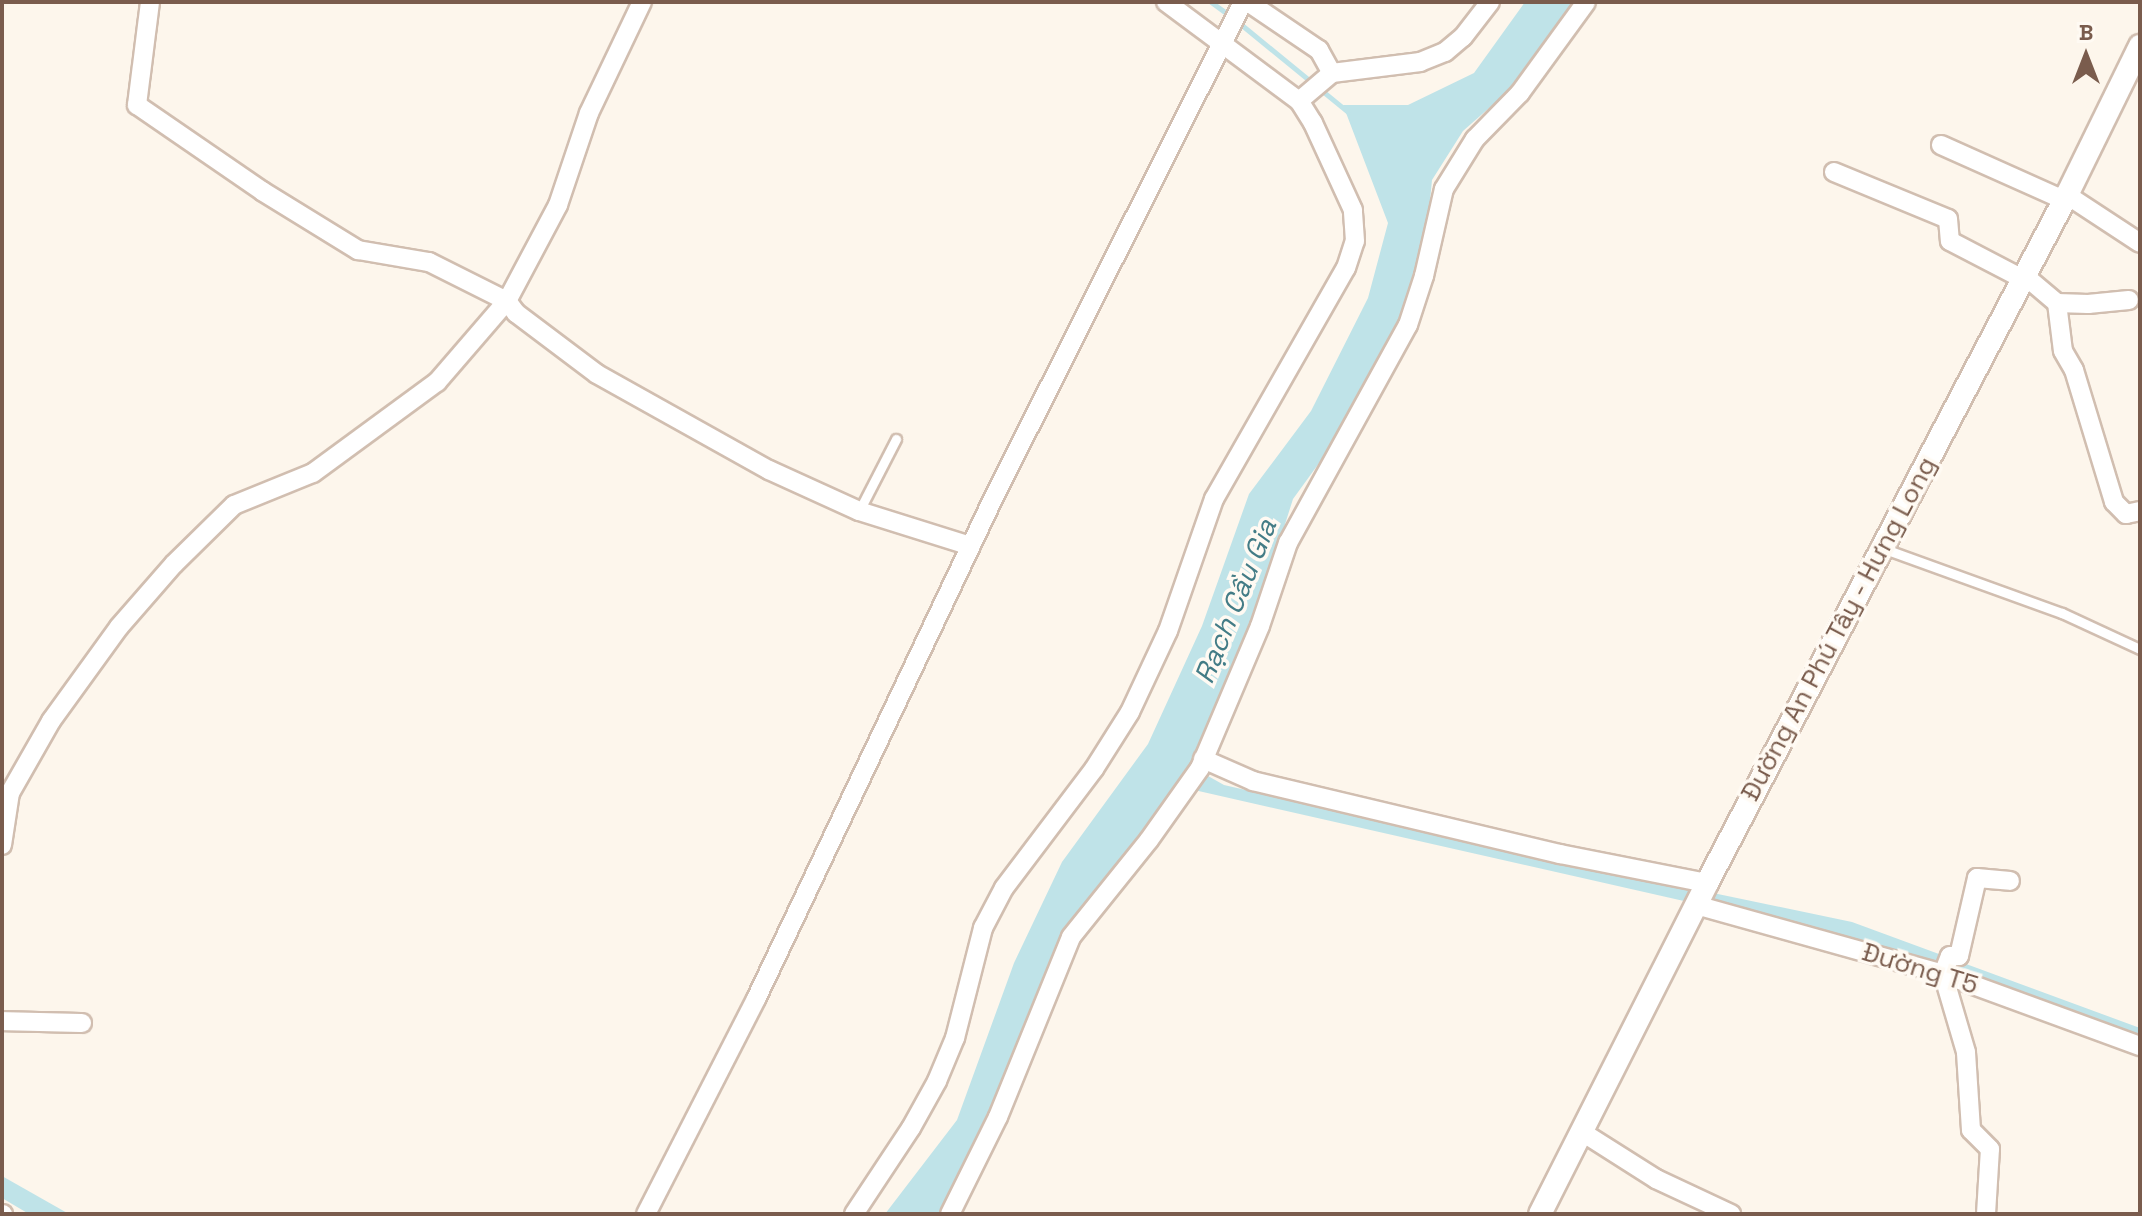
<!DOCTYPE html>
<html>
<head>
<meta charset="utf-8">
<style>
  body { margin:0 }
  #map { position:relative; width:2142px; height:1216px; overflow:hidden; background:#fdf6ec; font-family:"Space Grotesk",sans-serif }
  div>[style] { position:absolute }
  .water>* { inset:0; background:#bfe3e8 }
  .stream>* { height:5px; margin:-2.5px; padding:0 2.5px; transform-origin:2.5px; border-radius:2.5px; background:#bfe3e8 }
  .roads { filter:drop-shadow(2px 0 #d1beb0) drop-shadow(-2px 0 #d1beb0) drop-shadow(0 2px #d1beb0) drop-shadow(0 -2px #d1beb0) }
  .service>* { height:9px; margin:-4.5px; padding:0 4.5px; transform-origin:4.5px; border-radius:4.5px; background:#fff }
  .minor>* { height:18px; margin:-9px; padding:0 9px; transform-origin:9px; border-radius:9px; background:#fff }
  .tertiary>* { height:22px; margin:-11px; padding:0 11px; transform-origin:11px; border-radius:11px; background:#fff }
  span { translate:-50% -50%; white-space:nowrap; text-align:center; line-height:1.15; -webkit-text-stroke:7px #fffaf3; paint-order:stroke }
  .street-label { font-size:26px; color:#7a5c4d }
  .water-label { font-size:28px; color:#437c86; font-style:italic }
  .frame { position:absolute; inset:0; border:4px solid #7a5c4d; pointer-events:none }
  .north { position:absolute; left:2046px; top:16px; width:80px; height:80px; -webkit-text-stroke:6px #fffaf3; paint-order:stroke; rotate:0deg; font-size:22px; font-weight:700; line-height:32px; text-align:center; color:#7a5c4d }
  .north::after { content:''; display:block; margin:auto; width:28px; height:36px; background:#7a5c4d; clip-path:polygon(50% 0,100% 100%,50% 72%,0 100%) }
</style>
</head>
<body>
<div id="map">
  <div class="water">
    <i style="clip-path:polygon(1525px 2px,1578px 2px,1531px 71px,1463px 131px,1432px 180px,1424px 263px,1402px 320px,1362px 404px,1293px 499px,1253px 625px,1192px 767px,1224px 785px,1536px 856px,1852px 922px,2140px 1028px,2140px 1042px,1750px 916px,1181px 787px,1059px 945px,983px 1138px,945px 1214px,885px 1214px,957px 1120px,1014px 963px,1062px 862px,1148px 744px,1202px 626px,1249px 494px,1311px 411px,1368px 298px,1388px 223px,1343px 105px,1408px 105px,1474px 73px)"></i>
    <i style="clip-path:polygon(2px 1176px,69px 1214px,29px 1214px,2px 1198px)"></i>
  </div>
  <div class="stream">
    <i style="left:1211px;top:2px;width:24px;rotate:36deg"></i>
    <i style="left:1238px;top:22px;width:142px;rotate:39.3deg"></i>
  </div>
  <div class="roads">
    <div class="service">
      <i style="left:859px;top:511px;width:81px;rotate:-62.8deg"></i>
      <i style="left:1882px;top:548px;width:191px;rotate:19.9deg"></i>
      <i style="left:2062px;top:613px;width:86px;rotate:24.8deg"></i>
    </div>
    <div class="minor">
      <i style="left:150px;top:2px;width:104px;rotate:97.2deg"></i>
      <i style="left:137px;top:105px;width:152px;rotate:34.5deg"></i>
      <i style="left:262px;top:191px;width:113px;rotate:31.6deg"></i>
      <i style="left:358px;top:250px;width:72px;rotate:9.6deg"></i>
      <i style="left:429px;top:262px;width:87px;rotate:26.6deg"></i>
      <i style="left:507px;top:301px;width:15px;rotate:53deg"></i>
      <i style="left:516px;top:313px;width:101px;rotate:37deg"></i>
      <i style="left:597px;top:374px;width:197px;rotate:29.2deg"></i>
      <i style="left:769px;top:470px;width:99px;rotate:24.5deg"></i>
      <i style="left:859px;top:511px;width:117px;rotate:17.4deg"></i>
      <i style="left:1248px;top:2px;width:86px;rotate:34.1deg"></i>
      <i style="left:1319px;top:50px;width:26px;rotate:61deg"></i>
      <i style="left:1299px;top:101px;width:43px;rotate:-40.3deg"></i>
      <i style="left:1332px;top:73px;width:89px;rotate:-7.1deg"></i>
      <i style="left:1420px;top:62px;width:27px;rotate:-22deg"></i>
      <i style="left:1445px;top:52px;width:23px;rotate:-40deg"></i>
      <i style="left:1463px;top:37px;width:44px;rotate:-52.4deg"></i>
      <i style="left:1941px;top:145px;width:135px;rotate:24.1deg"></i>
      <i style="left:1834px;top:172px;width:123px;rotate:22.4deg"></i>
      <i style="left:1948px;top:219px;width:22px;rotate:85deg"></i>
      <i style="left:1950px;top:241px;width:82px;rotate:27.5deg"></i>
      <i style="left:2067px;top:195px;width:87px;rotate:33.3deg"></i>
      <i style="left:2025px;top:276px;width:42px;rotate:40.2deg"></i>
      <i style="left:2057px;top:303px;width:31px;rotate:2deg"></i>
      <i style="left:2088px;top:304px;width:41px;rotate:-5.6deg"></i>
      <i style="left:2057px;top:303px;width:48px;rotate:82.9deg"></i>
      <i style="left:2063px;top:351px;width:22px;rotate:60deg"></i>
      <i style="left:2074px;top:370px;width:138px;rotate:73.1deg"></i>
      <i style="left:2114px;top:502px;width:17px;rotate:45deg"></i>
      <i style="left:2126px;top:514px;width:14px;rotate:-12deg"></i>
      <i style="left:1203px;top:759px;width:55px;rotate:23.7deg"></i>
      <i style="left:1253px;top:781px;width:316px;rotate:13.4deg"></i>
      <i style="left:1560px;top:854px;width:150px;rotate:11.2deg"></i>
      <i style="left:2px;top:845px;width:53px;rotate:-81.3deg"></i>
      <i style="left:10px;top:793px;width:83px;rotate:-60.3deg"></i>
      <i style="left:51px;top:721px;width:116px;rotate:-54.1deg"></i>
      <i style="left:119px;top:627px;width:84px;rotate:-48.9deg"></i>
      <i style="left:174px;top:564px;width:84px;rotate:-44.5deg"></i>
      <i style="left:234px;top:505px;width:85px;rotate:-22.1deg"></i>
      <i style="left:313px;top:473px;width:154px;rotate:-36.3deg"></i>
      <i style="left:437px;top:382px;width:107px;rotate:-49.2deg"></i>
      <i style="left:507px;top:301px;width:109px;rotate:-62deg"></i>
      <i style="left:558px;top:205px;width:97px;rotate:-71.4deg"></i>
      <i style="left:589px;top:113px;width:123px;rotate:-64.5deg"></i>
      <i style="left:1696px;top:905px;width:256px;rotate:15.6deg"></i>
      <i style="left:1943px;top:974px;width:210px;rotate:20.1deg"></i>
      <i style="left:2px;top:1021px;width:80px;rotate:1.4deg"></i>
      <i style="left:1582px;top:1132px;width:88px;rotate:32.4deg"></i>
      <i style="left:1656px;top:1179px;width:83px;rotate:25deg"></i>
      <i style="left:2px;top:1214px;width:1px"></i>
      <i style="left:646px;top:1214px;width:242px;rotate:-62.9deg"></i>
      <i style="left:756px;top:999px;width:551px;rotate:-64.64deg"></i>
      <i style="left:992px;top:501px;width:559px;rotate:-63.3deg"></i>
      <i style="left:854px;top:1214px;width:103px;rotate:-56.5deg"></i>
      <i style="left:911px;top:1128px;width:54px;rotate:-61deg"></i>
      <i style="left:937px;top:1081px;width:47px;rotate:-67.3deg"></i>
      <i style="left:955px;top:1038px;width:114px;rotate:-75.7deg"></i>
      <i style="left:983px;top:928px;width:45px;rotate:-62.3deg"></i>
      <i style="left:1004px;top:888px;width:149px;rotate:-52.9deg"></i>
      <i style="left:1094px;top:769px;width:67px;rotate:-57.7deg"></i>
      <i style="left:1130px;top:712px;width:89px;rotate:-64.9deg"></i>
      <i style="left:1168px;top:631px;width:140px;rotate:-70.8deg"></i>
      <i style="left:1214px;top:499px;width:266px;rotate:-60.3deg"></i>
      <i style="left:1346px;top:268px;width:28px;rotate:-72deg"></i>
      <i style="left:1355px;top:241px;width:31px;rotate:-94deg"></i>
      <i style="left:1353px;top:210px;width:96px;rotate:-114.7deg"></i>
      <i style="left:1313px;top:123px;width:26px;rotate:-122deg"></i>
      <i style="left:1299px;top:101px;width:166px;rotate:-143.3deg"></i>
      <i style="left:950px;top:1214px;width:108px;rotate:-63.7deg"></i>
      <i style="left:998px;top:1117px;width:194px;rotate:-67.9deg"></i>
      <i style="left:1071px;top:937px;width:124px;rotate:-51.2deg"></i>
      <i style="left:1149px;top:840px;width:88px;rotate:-54.7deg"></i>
      <i style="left:1200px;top:768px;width:154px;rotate:-67.1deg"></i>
      <i style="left:1260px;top:626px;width:88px;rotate:-71.4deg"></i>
      <i style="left:1288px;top:543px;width:249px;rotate:-61.2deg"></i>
      <i style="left:1408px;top:325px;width:52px;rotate:-71.9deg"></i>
      <i style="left:1424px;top:276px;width:89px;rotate:-77.1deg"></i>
      <i style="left:1444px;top:189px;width:59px;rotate:-58.2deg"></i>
      <i style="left:1475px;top:139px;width:64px;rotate:-45.6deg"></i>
      <i style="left:1520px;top:93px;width:112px;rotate:-54deg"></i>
      <i style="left:1986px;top:1214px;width:65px;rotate:-86.5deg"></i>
      <i style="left:1990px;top:1149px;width:27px;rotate:-135deg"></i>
      <i style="left:1971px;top:1130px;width:78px;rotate:-93.7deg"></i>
      <i style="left:1966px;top:1052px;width:81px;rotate:-106.4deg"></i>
      <i style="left:1943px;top:974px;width:19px;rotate:-69deg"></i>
      <i style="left:1950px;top:956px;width:9px"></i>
      <i style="left:1959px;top:956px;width:80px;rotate:-77deg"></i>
      <i style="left:1977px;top:878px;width:33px;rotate:5deg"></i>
    </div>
    <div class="tertiary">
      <i style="left:1540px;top:1214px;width:371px;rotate:-63.2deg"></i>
      <i style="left:1707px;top:883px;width:776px;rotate:-62.38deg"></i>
      <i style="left:2067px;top:195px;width:166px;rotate:-63.9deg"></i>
    </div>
  </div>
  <div class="street-label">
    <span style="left:1839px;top:629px;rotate:-62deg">Đường An Phú Tây - Hưng Long</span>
    <span style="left:1920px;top:969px;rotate:17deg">Đường T5</span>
  </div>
  <div class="water-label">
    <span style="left:1235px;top:601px;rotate:-68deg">Rạch Cầu Gia</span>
  </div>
  <div class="frame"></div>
  <div class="north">B</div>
</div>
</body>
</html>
